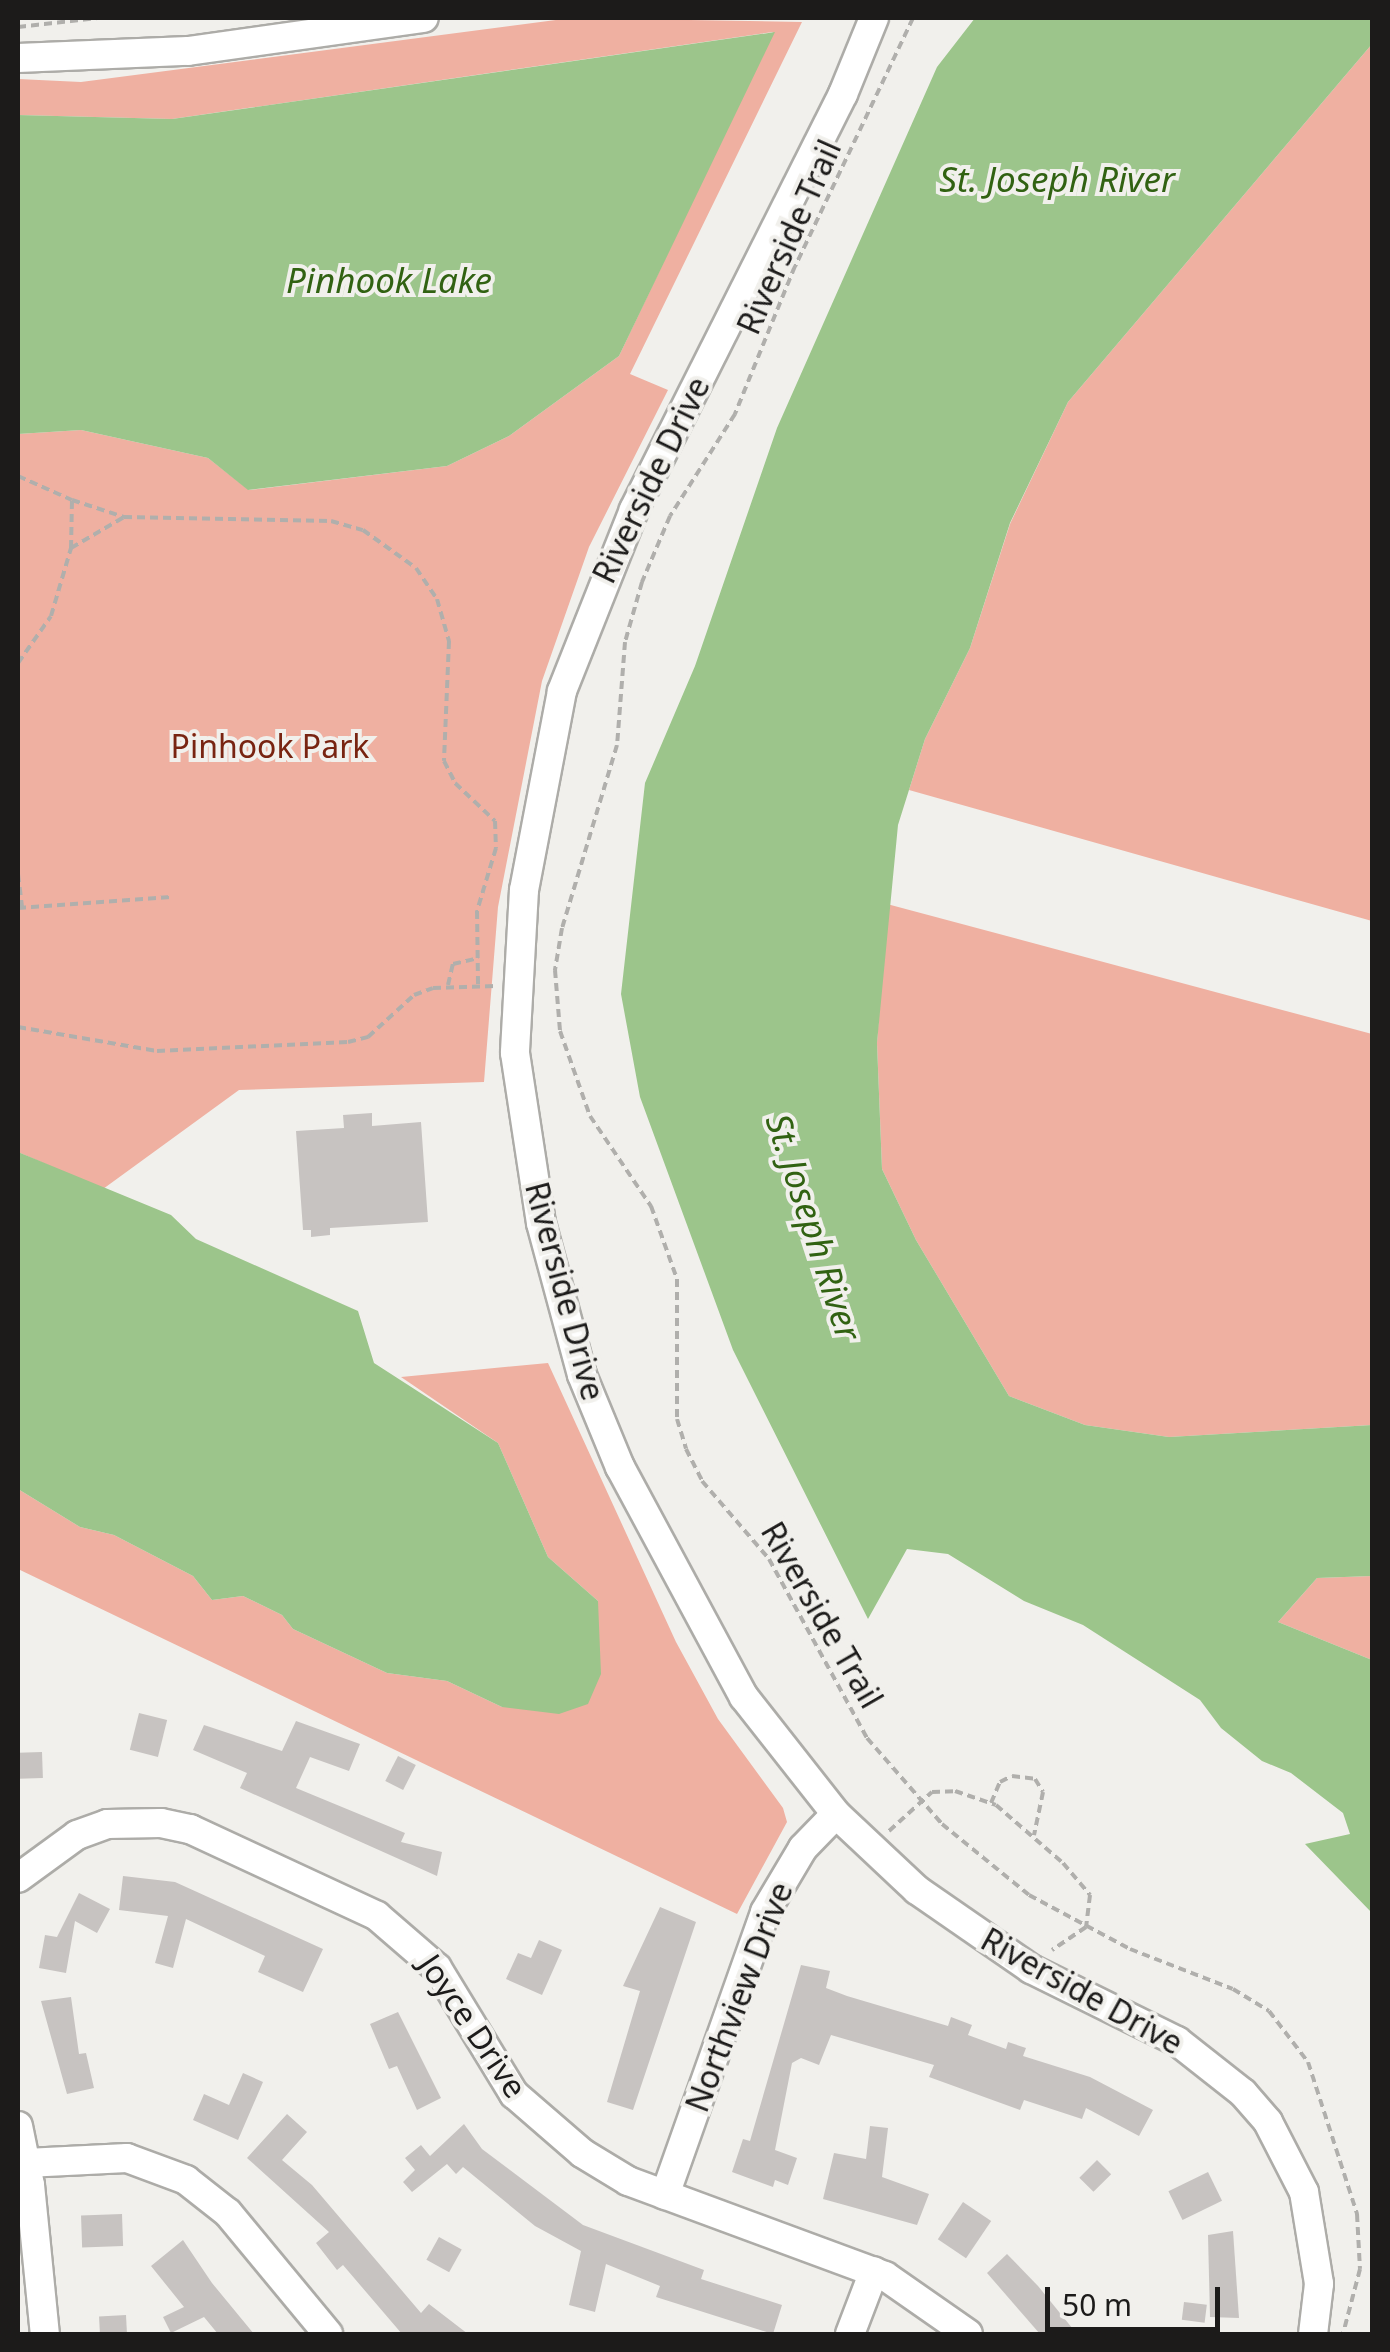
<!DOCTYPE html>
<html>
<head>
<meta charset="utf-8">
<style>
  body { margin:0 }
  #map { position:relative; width:1390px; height:2352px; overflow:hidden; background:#f1f0ec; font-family:"Noto Sans",sans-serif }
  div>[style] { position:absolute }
  .green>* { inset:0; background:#efb0a1 }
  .water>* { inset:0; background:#9cc58b }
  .building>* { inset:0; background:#c7c3c1; transform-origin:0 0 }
  .path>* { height:4px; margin-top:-2px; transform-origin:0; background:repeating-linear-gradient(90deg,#b0afac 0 8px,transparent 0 13px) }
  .roads { filter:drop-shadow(2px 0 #adaca8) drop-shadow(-2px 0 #adaca8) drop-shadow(0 2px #adaca8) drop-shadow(0 -2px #adaca8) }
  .minor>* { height:28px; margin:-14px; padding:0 14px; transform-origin:14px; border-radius:14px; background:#fff }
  span { translate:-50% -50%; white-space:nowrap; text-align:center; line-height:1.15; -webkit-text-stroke:8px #f1f0ec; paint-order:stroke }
  .street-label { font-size:32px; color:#1c1b1a }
  .park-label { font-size:32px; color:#782411 }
  .water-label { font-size:35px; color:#316212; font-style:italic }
  .frame { position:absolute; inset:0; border:20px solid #1c1b1a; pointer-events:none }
  .scale { position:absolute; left:1045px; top:2287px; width:175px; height:45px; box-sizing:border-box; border:5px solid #1c1b1a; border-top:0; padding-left:12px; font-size:30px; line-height:35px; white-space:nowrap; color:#1c1b1a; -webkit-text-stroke:8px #f1f0ec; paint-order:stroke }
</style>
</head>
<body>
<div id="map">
  <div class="green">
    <i style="clip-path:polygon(571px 18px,802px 22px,630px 374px,668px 390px,589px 547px,542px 681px,498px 907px,484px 1082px,239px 1090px,103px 1189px,18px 1152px,18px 434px,81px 430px,208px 458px,249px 490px,447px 466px,509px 436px,619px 356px,773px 32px,172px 119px,18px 115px,18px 79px,81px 82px)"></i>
    <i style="clip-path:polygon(1372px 44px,1372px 921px,909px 790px,925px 739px,970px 648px,1010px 524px,1068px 402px)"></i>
    <i style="clip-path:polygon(887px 904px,1372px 1034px,1372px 1425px,1169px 1437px,1085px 1425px,1009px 1396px,916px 1240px,882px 1169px,877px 1043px)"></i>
    <i style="clip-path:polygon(548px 1363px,676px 1642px,718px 1719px,783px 1808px,787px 1822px,737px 1914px,18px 1569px,18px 1489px,80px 1527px,114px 1535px,193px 1576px,212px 1600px,243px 1596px,282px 1615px,293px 1629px,387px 1673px,447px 1681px,502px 1707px,598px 1601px,548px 1557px,498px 1443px,401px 1377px)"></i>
    <i style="clip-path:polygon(1372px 1576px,1372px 1660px,1278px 1622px,1317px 1578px)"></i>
  </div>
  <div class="water">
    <i style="clip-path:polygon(975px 18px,1372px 18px,1372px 44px,1068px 402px,1010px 523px,970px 648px,925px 739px,898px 825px,877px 1043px,882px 1169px,916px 1240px,1009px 1396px,1085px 1425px,1169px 1437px,1372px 1425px,1372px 1576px,1317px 1578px,1278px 1622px,1372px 1660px,1372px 1913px,1305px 1844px,1350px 1834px,1343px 1813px,1291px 1773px,1262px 1761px,1221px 1728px,1200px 1700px,1083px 1625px,1024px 1601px,948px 1554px,907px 1549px,868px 1619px,733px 1350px,640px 1097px,621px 994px,645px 783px,695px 666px,777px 428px,937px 67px)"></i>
    <i style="clip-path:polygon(775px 32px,619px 356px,509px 436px,447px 466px,248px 490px,208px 458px,81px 430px,18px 434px,18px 115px,172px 119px)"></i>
    <i style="clip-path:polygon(18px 1152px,171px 1215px,196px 1239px,358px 1311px,374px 1363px,498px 1443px,548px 1557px,598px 1601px,601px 1674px,588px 1704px,559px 1714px,502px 1707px,447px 1681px,387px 1673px,293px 1629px,282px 1615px,243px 1596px,212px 1600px,193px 1576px,114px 1535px,80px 1527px,18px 1489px)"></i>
  </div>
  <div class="building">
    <i style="clip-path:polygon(372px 1113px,372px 1126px,421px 1122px,428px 1222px,330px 1228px,330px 1235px,311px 1237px,311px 1230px,303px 1230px,296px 1131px,344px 1128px,343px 1115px)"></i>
    <i style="left:139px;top:1713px;width:29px;height:38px;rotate:14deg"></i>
    <i style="clip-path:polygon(296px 1721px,360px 1744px,349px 1771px,310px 1757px,296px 1788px,405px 1833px,401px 1842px,442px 1852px,437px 1876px,240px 1788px,247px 1773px,193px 1750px,204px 1725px,282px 1751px)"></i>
    <i style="left:42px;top:1752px;width:26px;height:24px;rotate:88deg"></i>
    <i style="left:398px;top:1756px;width:20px;height:28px;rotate:27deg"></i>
    <i style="clip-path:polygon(123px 1876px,175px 1882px,323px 1949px,303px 1992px,258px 1972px,265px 1956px,186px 1919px,173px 1968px,155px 1963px,168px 1916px,119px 1910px)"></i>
    <i style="clip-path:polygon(79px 1893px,110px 1909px,97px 1933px,75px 1921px,66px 1973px,39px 1968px,45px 1935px,57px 1937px)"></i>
    <i style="clip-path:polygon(660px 1907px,696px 1922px,633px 2110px,607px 2102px,640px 1991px,623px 1986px)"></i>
    <i style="clip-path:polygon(539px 1940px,562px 1950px,542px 1995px,506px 1979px,518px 1953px,531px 1958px)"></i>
    <i style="clip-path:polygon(801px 1965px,830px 1971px,826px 1988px,847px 1996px,948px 2026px,951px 2017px,972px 2025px,968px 2035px,1006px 2049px,1008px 2042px,1026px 2048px,1023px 2056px,1090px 2077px,1153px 2110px,1139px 2136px,1086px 2108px,1082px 2119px,1024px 2100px,1020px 2110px,929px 2077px,934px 2065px,831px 2035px,819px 2065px,801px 2058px,792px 2063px,775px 2150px,797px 2158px,788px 2185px,775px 2180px,773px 2187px,732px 2172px,743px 2139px,750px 2141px)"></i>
    <i style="clip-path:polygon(71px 1997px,79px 2054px,86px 2053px,94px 2088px,67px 2094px,41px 2001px)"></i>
    <i style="clip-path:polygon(398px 2012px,441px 2098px,417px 2110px,397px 2066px,389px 2069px,370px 2024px)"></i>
    <i style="clip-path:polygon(243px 2073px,263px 2082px,238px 2140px,193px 2120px,204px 2094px,229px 2105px)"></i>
    <i style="clip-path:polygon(287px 2114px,307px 2132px,282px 2160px,312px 2185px,421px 2313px,429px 2304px,468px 2334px,402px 2334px,343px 2265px,337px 2270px,316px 2243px,329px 2232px,247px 2158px)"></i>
    <i style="clip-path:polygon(464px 2124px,482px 2149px,583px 2225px,704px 2270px,701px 2279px,782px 2305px,773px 2334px,656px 2297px,660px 2286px,606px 2264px,595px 2312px,569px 2305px,581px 2251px,535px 2226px,463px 2167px,456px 2174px,447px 2164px,412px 2192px,403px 2182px,415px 2170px,405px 2158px,421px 2145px,430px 2156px)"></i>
    <i style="clip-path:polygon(870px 2126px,888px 2128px,882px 2177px,929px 2194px,917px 2225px,823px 2199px,834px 2153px,866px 2159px)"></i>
    <i style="left:1097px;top:2160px;width:20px;height:25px;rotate:45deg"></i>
    <i style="left:1208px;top:2172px;width:32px;height:44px;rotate:64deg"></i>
    <i style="left:963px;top:2202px;width:34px;height:45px;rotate:34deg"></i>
    <i style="left:122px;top:2214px;width:32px;height:41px;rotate:88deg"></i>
    <i style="clip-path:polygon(1233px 2231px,1239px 2318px,1210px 2317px,1208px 2235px)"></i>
    <i style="left:439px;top:2237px;width:26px;height:26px;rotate:29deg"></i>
    <i style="clip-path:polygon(183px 2240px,212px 2283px,254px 2334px,218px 2334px,204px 2317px,171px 2333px,163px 2317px,184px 2307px,151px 2266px)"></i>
    <i style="clip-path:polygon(1007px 2254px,1038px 2286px,1077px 2334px,1040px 2334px,987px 2273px)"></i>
    <i style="left:1184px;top:2302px;width:23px;height:18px;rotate:7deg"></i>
    <i style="left:126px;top:2315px;width:19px;height:27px;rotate:87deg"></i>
  </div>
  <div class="path">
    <i style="left:913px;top:18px;width:275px;rotate:115.4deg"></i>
    <i style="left:795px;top:266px;width:160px;rotate:112.1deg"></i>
    <i style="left:735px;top:414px;width:121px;rotate:122.5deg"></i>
    <i style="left:670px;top:516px;width:72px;rotate:113deg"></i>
    <i style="left:642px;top:582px;width:62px;rotate:105.8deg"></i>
    <i style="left:625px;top:642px;width:103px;rotate:94.4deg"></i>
    <i style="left:617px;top:745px;width:191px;rotate:106.7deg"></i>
    <i style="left:562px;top:928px;width:43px;rotate:99.5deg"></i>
    <i style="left:555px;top:970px;width:61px;rotate:85.3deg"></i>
    <i style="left:560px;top:1031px;width:90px;rotate:70.6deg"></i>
    <i style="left:590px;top:1116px;width:109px;rotate:55.9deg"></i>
    <i style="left:651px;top:1206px;width:77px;rotate:70.4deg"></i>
    <i style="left:677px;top:1279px;width:140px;rotate:90deg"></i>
    <i style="left:677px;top:1419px;width:31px;rotate:73deg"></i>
    <i style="left:686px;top:1449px;width:36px;rotate:63deg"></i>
    <i style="left:702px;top:1481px;width:103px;rotate:49.3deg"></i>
    <i style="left:769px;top:1559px;width:204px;rotate:61.3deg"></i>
    <i style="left:867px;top:1738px;width:114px;rotate:48.9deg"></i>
    <i style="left:942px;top:1824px;width:112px;rotate:39.2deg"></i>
    <i style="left:1029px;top:1895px;width:115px;rotate:28.1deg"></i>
    <i style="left:1130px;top:1949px;width:110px;rotate:21.2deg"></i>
    <i style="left:1233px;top:1989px;width:42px;rotate:31.4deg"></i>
    <i style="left:1269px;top:2011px;width:64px;rotate:52.6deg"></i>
    <i style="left:1308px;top:2062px;width:160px;rotate:72.1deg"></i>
    <i style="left:1357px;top:2214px;width:55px;rotate:86.9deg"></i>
    <i style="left:1360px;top:2269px;width:67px;rotate:104.7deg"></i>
    <i style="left:18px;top:27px;width:80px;rotate:-6.5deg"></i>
    <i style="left:18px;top:476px;width:59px;rotate:24deg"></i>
    <i style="left:71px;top:548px;width:61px;rotate:-30.3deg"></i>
    <i style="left:124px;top:517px;width:207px;rotate:1.1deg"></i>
    <i style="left:331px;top:521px;width:33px;rotate:16deg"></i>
    <i style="left:363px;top:530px;width:65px;rotate:35.6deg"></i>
    <i style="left:416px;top:568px;width:37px;rotate:56deg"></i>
    <i style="left:437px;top:599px;width:44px;rotate:74.1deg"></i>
    <i style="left:449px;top:641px;width:120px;rotate:92.4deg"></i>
    <i style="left:444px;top:761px;width:25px;rotate:63deg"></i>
    <i style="left:455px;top:783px;width:55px;rotate:43.5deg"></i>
    <i style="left:495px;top:821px;width:27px;rotate:88deg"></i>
    <i style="left:496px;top:848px;width:66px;rotate:106.8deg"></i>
    <i style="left:477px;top:911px;width:75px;rotate:89.2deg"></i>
    <i style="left:18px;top:663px;width:57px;rotate:-54.9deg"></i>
    <i style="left:51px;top:616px;width:71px;rotate:-73.6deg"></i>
    <i style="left:71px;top:548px;width:48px;rotate:-88.8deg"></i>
    <i style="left:72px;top:500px;width:55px;rotate:18.1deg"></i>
    <i style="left:18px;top:874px;width:33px;rotate:83deg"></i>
    <i style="left:18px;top:908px;width:153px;rotate:-4.1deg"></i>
    <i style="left:448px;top:985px;width:22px;rotate:-77deg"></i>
    <i style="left:453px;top:964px;width:26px;rotate:-13deg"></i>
    <i style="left:18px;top:1027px;width:141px;rotate:9.8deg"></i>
    <i style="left:157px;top:1051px;width:191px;rotate:-2.7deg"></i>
    <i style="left:348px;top:1042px;width:21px;rotate:-14deg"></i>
    <i style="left:368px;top:1037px;width:62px;rotate:-42.4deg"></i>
    <i style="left:414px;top:995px;width:20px;rotate:-20deg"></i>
    <i style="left:433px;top:988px;width:63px;rotate:-1.8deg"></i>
    <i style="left:991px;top:1803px;width:23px;rotate:-67deg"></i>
    <i style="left:1000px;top:1782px;width:13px;rotate:-27deg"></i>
    <i style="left:1012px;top:1776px;width:23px;rotate:7deg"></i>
    <i style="left:1035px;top:1779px;width:15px;rotate:58deg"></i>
    <i style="left:1043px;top:1792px;width:44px;rotate:101.8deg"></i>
    <i style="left:889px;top:1831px;width:58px;rotate:-42.2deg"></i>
    <i style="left:932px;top:1792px;width:23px;rotate:-2deg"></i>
    <i style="left:955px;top:1791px;width:43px;rotate:18.9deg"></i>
    <i style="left:996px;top:1805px;width:89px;rotate:40.9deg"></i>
    <i style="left:1063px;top:1863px;width:42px;rotate:49.8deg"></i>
    <i style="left:1090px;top:1895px;width:32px;rotate:97deg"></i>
    <i style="left:1086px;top:1927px;width:41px;rotate:145.9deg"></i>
  </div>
  <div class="roads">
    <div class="minor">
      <i style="left:874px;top:18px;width:82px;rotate:112.2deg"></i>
      <i style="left:843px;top:94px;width:466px;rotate:116.7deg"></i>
      <i style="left:634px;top:510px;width:195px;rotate:111.7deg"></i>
      <i style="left:562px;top:691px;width:203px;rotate:100.8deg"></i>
      <i style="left:524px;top:890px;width:163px;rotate:93.2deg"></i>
      <i style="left:515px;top:1053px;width:172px;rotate:81.3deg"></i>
      <i style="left:541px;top:1223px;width:157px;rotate:74.9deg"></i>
      <i style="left:582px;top:1375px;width:100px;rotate:67.6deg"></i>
      <i style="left:620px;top:1467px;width:261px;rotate:61.7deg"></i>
      <i style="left:744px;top:1697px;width:149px;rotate:51.8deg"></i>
      <i style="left:836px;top:1814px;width:111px;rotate:43.2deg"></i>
      <i style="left:917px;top:1890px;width:139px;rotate:34.7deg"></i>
      <i style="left:1031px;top:1969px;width:163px;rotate:26.3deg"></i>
      <i style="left:1177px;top:2041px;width:84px;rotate:38.2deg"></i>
      <i style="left:1243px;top:2093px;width:38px;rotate:49deg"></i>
      <i style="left:1268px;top:2122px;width:79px;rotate:62.8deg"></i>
      <i style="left:1304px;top:2192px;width:93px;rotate:80.7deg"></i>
      <i style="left:1319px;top:2284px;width:50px;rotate:96.8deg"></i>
      <i style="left:18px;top:58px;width:170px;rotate:-2.4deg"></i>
      <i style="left:188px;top:51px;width:238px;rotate:-8deg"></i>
      <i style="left:18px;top:1878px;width:73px;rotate:-36.1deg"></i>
      <i style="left:77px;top:1835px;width:32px;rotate:-20deg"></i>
      <i style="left:107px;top:1824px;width:54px;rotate:-1.1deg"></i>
      <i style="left:161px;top:1823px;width:30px;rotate:12deg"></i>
      <i style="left:190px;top:1829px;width:206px;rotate:24.9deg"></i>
      <i style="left:377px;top:1916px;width:79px;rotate:40.9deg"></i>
      <i style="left:437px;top:1968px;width:148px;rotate:58.6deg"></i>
      <i style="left:514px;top:2094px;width:90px;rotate:40.9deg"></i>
      <i style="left:582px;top:2153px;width:54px;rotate:31.3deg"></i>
      <i style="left:628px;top:2181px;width:274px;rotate:20.3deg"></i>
      <i style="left:885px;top:2276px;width:101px;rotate:34.9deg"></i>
      <i style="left:18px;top:2126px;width:60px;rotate:78.5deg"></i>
      <i style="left:30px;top:2185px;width:150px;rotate:84.3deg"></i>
      <i style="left:26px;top:2163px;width:101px;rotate:-2.8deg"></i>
      <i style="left:127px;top:2158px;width:63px;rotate:20.4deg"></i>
      <i style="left:186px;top:2180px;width:53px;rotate:38.2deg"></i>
      <i style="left:228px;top:2213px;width:157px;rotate:50.4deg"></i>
      <i style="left:665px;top:2195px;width:300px;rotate:-70.5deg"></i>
      <i style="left:765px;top:1912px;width:74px;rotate:-59.3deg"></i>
      <i style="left:803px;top:1848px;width:47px;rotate:-45.9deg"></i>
      <i style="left:850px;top:2334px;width:67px;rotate:-69.1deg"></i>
    </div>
  </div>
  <div class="street-label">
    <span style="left:789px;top:237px;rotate:-66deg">Riverside Trail</span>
    <span style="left:651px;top:480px;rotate:-64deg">Riverside Drive</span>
    <span style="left:565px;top:1291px;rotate:75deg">Riverside Drive</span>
    <span style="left:822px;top:1615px;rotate:60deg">Riverside Trail</span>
    <span style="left:1082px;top:1991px;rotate:29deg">Riverside Drive</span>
    <span style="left:739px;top:1997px;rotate:-69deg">Northview Drive</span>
    <span style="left:473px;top:2026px;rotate:56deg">Joyce Drive</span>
  </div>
  <div class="park-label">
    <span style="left:270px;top:746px">Pinhook Park</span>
  </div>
  <div class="water-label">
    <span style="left:1057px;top:179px">St. Joseph River</span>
    <span style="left:389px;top:280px">Pinhook Lake</span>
    <span style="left:814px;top:1227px;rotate:72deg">St. Joseph River</span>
  </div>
  <div class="frame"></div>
  <div class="scale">50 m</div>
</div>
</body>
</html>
